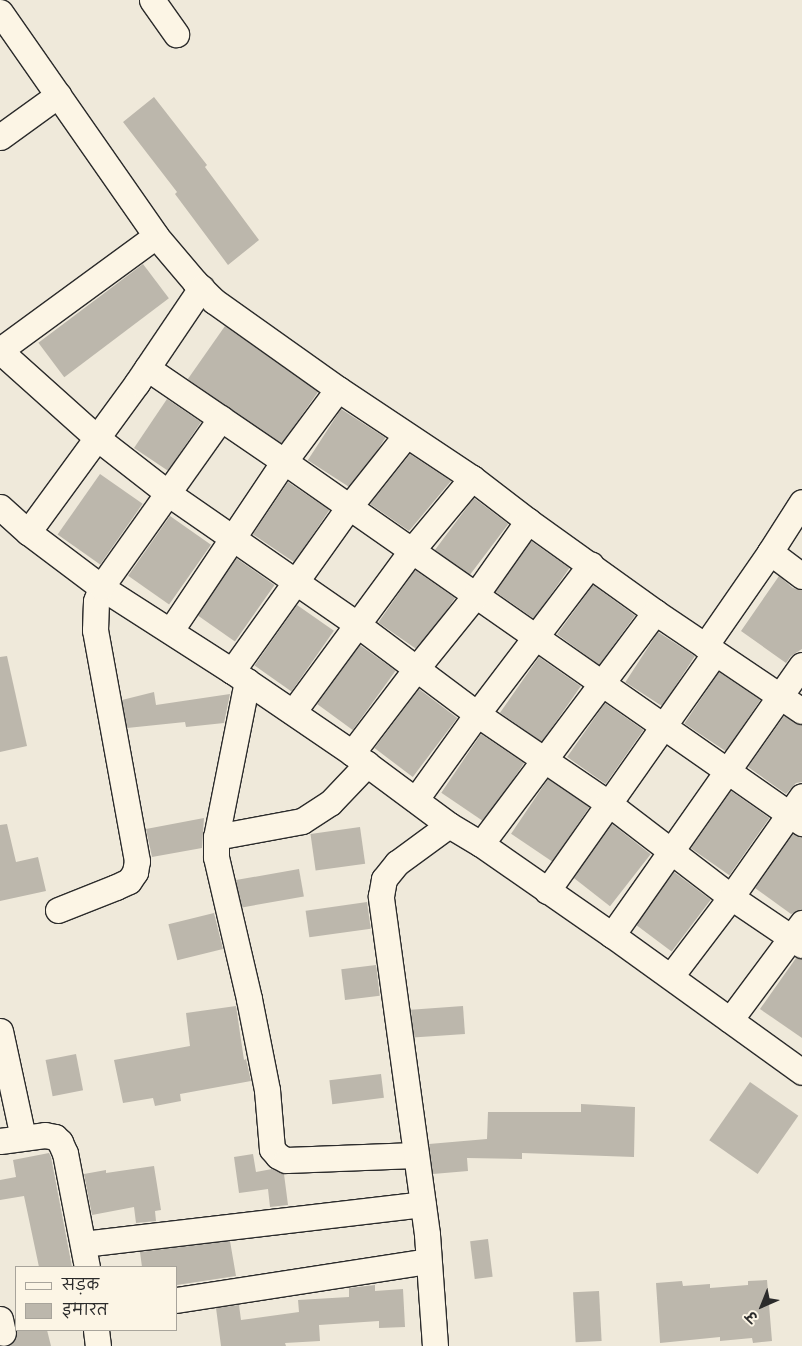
<!DOCTYPE html>
<html>
<head>
<meta charset="utf-8">
<style>
  body { margin:0 }
  #map { position:relative; width:802px; height:1346px; overflow:hidden; background:#efe9da; font-family:"Patrick Hand","Playpen Sans Deva",sans-serif }
  div>[style] { position:absolute }
  .building>* { inset:0; background:#bcb7ac; transform-origin:0 0 }
  .roads { filter:drop-shadow(1px 0 #2b2b2b) drop-shadow(-1px 0 #2b2b2b) drop-shadow(0 1px #2b2b2b) drop-shadow(0 -1px #2b2b2b) }
  .minor>* { height:25px; margin:-12.5px; padding:0 12.5px; transform-origin:12.5px; border-radius:12.5px; background:#fcf5e5 }
  span { translate:-50% -50%; white-space:nowrap; text-align:center; line-height:1.15; -webkit-text-stroke:4px #fcf5e5; paint-order:stroke }
  .legend { position:absolute; left:15px; top:1266px; width:162px; height:65px; box-sizing:border-box; background:#fcf5e5; border:1px solid #a8a49b; margin:0; padding:6px 9px; list-style:none; font-size:15px; color:#2b2b2b }
  .legend li { display:flex; align-items:center; gap:10px; height:25px }
  .legend b { width:25px; border:1px solid #a8a49b }
  .north { position:absolute; left:737px; top:1281px; width:50px; height:50px; -webkit-text-stroke:4px #fcf5e5; paint-order:stroke; rotate:224deg; font-size:14px; font-weight:700; line-height:20px; text-align:center; color:#2b2b2b }
  .north::after { content:''; display:block; margin:auto; width:18px; height:22px; background:#2b2b2b; clip-path:polygon(50% 0,100% 100%,50% 72%,0 100%) }
</style>
</head>
<body>
<div id="map">
  <div class="building">
    <i style="clip-path:polygon(154px 97px,207px 165px,205px 167px,259px 240px,228px 265px,175px 194px,177px 192px,123px 122px)"></i>
    <i style="left:143px;top:264px;width:43px;height:131px;rotate:53deg"></i>
    <i style="left:225px;top:326px;width:114px;height:65px;rotate:35deg"></i>
    <i style="left:167px;top:399px;width:41px;height:59px;rotate:34deg"></i>
    <i style="left:341px;top:409px;width:53px;height:61px;rotate:33deg"></i>
    <i style="clip-path:polygon(410px 454px,451px 481px,409px 531px,370px 504px)"></i>
    <i style="left:100px;top:474px;width:52px;height:74px;rotate:35deg"></i>
    <i style="left:288px;top:482px;width:50px;height:63px;rotate:34deg"></i>
    <i style="left:474px;top:498px;width:43px;height:65px;rotate:37deg"></i>
    <i style="left:170px;top:516px;width:50px;height:73px;rotate:35deg"></i>
    <i style="left:531px;top:541px;width:47px;height:62px;rotate:35deg"></i>
    <i style="left:236px;top:558px;width:47px;height:69px;rotate:35deg"></i>
    <i style="left:415px;top:570px;width:49px;height:64px;rotate:35deg"></i>
    <i style="clip-path:polygon(779px 576px,793px 588px,802px 590px,802px 649px,791px 656px,786px 663px,741px 631px)"></i>
    <i style="left:593px;top:585px;width:52px;height:61px;rotate:36deg"></i>
    <i style="left:297px;top:605px;width:45px;height:74px;rotate:35deg"></i>
    <i style="left:658px;top:632px;width:44px;height:60px;rotate:33deg"></i>
    <i style="left:360px;top:645px;width:44px;height:73px;rotate:36deg"></i>
    <i style="clip-path:polygon(7px 656px,27px 746px,0 752px,0 657px)"></i>
    <i style="left:539px;top:657px;width:51px;height:68px;rotate:35deg"></i>
    <i style="left:719px;top:672px;width:50px;height:62px;rotate:34deg"></i>
    <i style="left:419px;top:689px;width:48px;height:74px;rotate:37deg"></i>
    <i style="clip-path:polygon(154px 692px,156px 705px,230px 694px,224px 723px,186px 727px,185px 722px,127px 728px,122px 700px)"></i>
    <i style="left:605px;top:703px;width:47px;height:66px;rotate:35deg"></i>
    <i style="clip-path:polygon(784px 716px,802px 725px,802px 782px,796px 783px,786px 794px,748px 767px)"></i>
    <i style="left:481px;top:734px;width:52px;height:71px;rotate:34deg"></i>
    <i style="left:548px;top:779px;width:50px;height:66px;rotate:34deg"></i>
    <i style="left:731px;top:791px;width:47px;height:70px;rotate:35deg"></i>
    <i style="clip-path:polygon(204px 818px,202px 848px,152px 857px,146px 829px)"></i>
    <i style="clip-path:polygon(7px 824px,16px 862px,38px 857px,46px 891px,0 901px,0 825px)"></i>
    <i style="left:612px;top:824px;width:49px;height:66px;rotate:38deg"></i>
    <i style="left:360px;top:827px;width:37px;height:50px;rotate:82deg"></i>
    <i style="clip-path:polygon(793px 834px,802px 837px,802px 909px,791px 914px,755px 888px)"></i>
    <i style="left:299px;top:869px;width:28px;height:64px;rotate:80deg"></i>
    <i style="left:674px;top:872px;width:46px;height:65px;rotate:37deg"></i>
    <i style="left:367px;top:902px;width:27px;height:62px;rotate:82deg"></i>
    <i style="left:214px;top:913px;width:37px;height:47px;rotate:76deg"></i>
    <i style="clip-path:polygon(796px 958px,802px 959px,802px 1038px,760px 1009px)"></i>
    <i style="left:376px;top:965px;width:31px;height:35px;rotate:83deg"></i>
    <i style="clip-path:polygon(236px 1006px,244px 1060px,246px 1059px,251px 1081px,180px 1094px,181px 1101px,155px 1106px,153px 1098px,123px 1103px,114px 1060px,190px 1046px,186px 1013px)"></i>
    <i style="left:463px;top:1006px;width:28px;height:52px;rotate:86deg"></i>
    <i style="left:76px;top:1054px;width:37px;height:31px;rotate:79deg"></i>
    <i style="left:381px;top:1074px;width:24px;height:52px;rotate:83deg"></i>
    <i style="left:750px;top:1082px;width:59px;height:71px;rotate:35deg"></i>
    <i style="clip-path:polygon(581px 1104px,635px 1107px,634px 1157px,522px 1153px,522px 1159px,467px 1158px,468px 1171px,433px 1174px,429px 1144px,487px 1139px,488px 1112px,581px 1112px)"></i>
    <i style="clip-path:polygon(49px 1153px,51px 1157px,72px 1267px,39px 1267px,24px 1196px,0 1200px,0 1180px,16px 1177px,13px 1160px)"></i>
    <i style="clip-path:polygon(253px 1154px,256px 1172px,272px 1169px,284px 1174px,288px 1205px,270px 1207px,268px 1189px,239px 1193px,234px 1157px)"></i>
    <i style="clip-path:polygon(154px 1166px,161px 1210px,155px 1211px,156px 1221px,136px 1223px,134px 1207px,92px 1215px,84px 1174px,106px 1170px,106px 1173px)"></i>
    <i style="left:488px;top:1239px;width:38px;height:18px;rotate:83deg"></i>
    <i style="clip-path:polygon(230px 1241px,236px 1276px,177px 1285px,176px 1267px,142px 1267px,140px 1252px)"></i>
    <i style="clip-path:polygon(767px 1280px,772px 1341px,753px 1343px,752px 1338px,720px 1341px,720px 1337px,660px 1343px,656px 1283px,682px 1281px,683px 1286px,710px 1284px,710px 1288px,748px 1285px,748px 1281px)"></i>
    <i style="clip-path:polygon(375px 1285px,375px 1291px,403px 1289px,405px 1327px,379px 1328px,379px 1321px,319px 1325px,320px 1341px,285px 1343px,286px 1346px,221px 1346px,216px 1308px,239px 1305px,241px 1320px,299px 1312px,298px 1300px,349px 1297px,349px 1288px)"></i>
    <i style="left:599px;top:1291px;width:50px;height:26px;rotate:87deg"></i>
    <i style="clip-path:polygon(17px 1330px,47px 1330px,51px 1346px,9px 1346px,16px 1338px)"></i>
  </div>
  <div class="roads">
    <div class="minor">
      <i style="left:152px;top:0;width:42px;rotate:54.8deg"></i>
      <i style="left:0;top:12px;width:273px;rotate:55.1deg"></i>
      <i style="left:156px;top:236px;width:60px;rotate:49.7deg"></i>
      <i style="left:195px;top:282px;width:27px;rotate:45deg"></i>
      <i style="left:214px;top:301px;width:152px;rotate:35.4deg"></i>
      <i style="left:338px;top:389px;width:161px;rotate:33.6deg"></i>
      <i style="left:472px;top:478px;width:71px;rotate:37.5deg"></i>
      <i style="left:528px;top:521px;width:156px;rotate:35.6deg"></i>
      <i style="left:655px;top:612px;width:177px;rotate:34deg"></i>
      <i style="left:0;top:137px;width:72px;rotate:-35.9deg"></i>
      <i style="left:0;top:350px;width:193px;rotate:-36.2deg"></i>
      <i style="left:0;top:351px;width:130px;rotate:41.9deg"></i>
      <i style="left:97px;top:438px;width:91px;rotate:37.9deg"></i>
      <i style="left:169px;top:494px;width:230px;rotate:34.7deg"></i>
      <i style="left:358px;top:625px;width:149px;rotate:36.8deg"></i>
      <i style="left:477px;top:714px;width:158px;rotate:34.2deg"></i>
      <i style="left:608px;top:803px;width:155px;rotate:37.4deg"></i>
      <i style="left:731px;top:897px;width:86px;rotate:34.1deg"></i>
      <i style="left:147px;top:368px;width:167px;rotate:34.3deg"></i>
      <i style="left:285px;top:462px;width:631px;rotate:34.93deg"></i>
      <i style="left:0;top:507px;width:38px;rotate:42deg"></i>
      <i style="left:28px;top:532px;width:91px;rotate:37deg"></i>
      <i style="left:101px;top:587px;width:156px;rotate:32.7deg"></i>
      <i style="left:232px;top:671px;width:145px;rotate:34.3deg"></i>
      <i style="left:352px;top:753px;width:121px;rotate:36.6deg"></i>
      <i style="left:449px;top:825px;width:37px;rotate:31deg"></i>
      <i style="left:481px;top:844px;width:160px;rotate:34.8deg"></i>
      <i style="left:612px;top:935px;width:234px;rotate:35.8deg"></i>
      <i style="left:28px;top:532px;width:185px;rotate:-53.8deg"></i>
      <i style="left:137px;top:383px;width:115px;rotate:-56deg"></i>
      <i style="left:770px;top:552px;width:40px;rotate:37deg"></i>
      <i style="left:171px;top:630px;width:201px;rotate:-56.2deg"></i>
      <i style="left:283px;top:463px;width:92px;rotate:-53.4deg"></i>
      <i style="left:705px;top:646px;width:114px;rotate:-55.3deg"></i>
      <i style="left:770px;top:552px;width:59px;rotate:-57.4deg"></i>
      <i style="left:232px;top:671px;width:201px;rotate:-54.5deg"></i>
      <i style="left:349px;top:507px;width:92px;rotate:-51.6deg"></i>
      <i style="left:247px;top:681px;width:159px;rotate:101.2deg"></i>
      <i style="left:216px;top:837px;width:20px;rotate:90deg"></i>
      <i style="left:216px;top:857px;width:146px;rotate:76.9deg"></i>
      <i style="left:249px;top:999px;width:93px;rotate:78.8deg"></i>
      <i style="left:267px;top:1090px;width:59px;rotate:85.2deg"></i>
      <i style="left:272px;top:1149px;width:9px;rotate:49deg"></i>
      <i style="left:278px;top:1156px;width:9px;rotate:27deg"></i>
      <i style="left:286px;top:1160px;width:130px;rotate:-2.2deg"></i>
      <i style="left:293px;top:712px;width:201px;rotate:-53.7deg"></i>
      <i style="left:412px;top:550px;width:94px;rotate:-50.2deg"></i>
      <i style="left:352px;top:753px;width:106px;rotate:-52.7deg"></i>
      <i style="left:416px;top:669px;width:94px;rotate:-51.1deg"></i>
      <i style="left:475px;top:596px;width:92px;rotate:-54.8deg"></i>
      <i style="left:416px;top:799px;width:105px;rotate:-54.3deg"></i>
      <i style="left:477px;top:714px;width:188px;rotate:-52.8deg"></i>
      <i style="left:216px;top:837px;width:87px;rotate:-10.5deg"></i>
      <i style="left:302px;top:821px;width:33px;rotate:-33deg"></i>
      <i style="left:330px;top:803px;width:54px;rotate:-46.5deg"></i>
      <i style="left:481px;top:844px;width:290px;rotate:-53.1deg"></i>
      <i style="left:547px;top:891px;width:291px;rotate:-54.8deg"></i>
      <i style="left:58px;top:910px;width:62px;rotate:-21.6deg"></i>
      <i style="left:116px;top:887px;width:14px;rotate:-25deg"></i>
      <i style="left:129px;top:881px;width:11px;rotate:-56deg"></i>
      <i style="left:135px;top:872px;width:11px;rotate:-80deg"></i>
      <i style="left:137px;top:861px;width:235px;rotate:-100.3deg"></i>
      <i style="left:95px;top:630px;width:29px;rotate:-88deg"></i>
      <i style="left:96px;top:601px;width:15px;rotate:-70deg"></i>
      <i style="left:101px;top:587px;width:207px;rotate:-54.6deg"></i>
      <i style="left:612px;top:935px;width:330px;rotate:-54.9deg"></i>
      <i style="left:671px;top:976px;width:99px;rotate:-52.8deg"></i>
      <i style="left:731px;top:897px;width:123px;rotate:-54.9deg"></i>
      <i style="left:730px;top:1020px;width:121px;rotate:-53.4deg"></i>
      <i style="left:0;top:1031px;width:108px;rotate:77.8deg"></i>
      <i style="left:0;top:1141px;width:45px;rotate:-7.6deg"></i>
      <i style="left:45px;top:1135px;width:10px;rotate:11deg"></i>
      <i style="left:55px;top:1137px;width:7px;rotate:45deg"></i>
      <i style="left:60px;top:1142px;width:12px;rotate:66deg"></i>
      <i style="left:65px;top:1153px;width:116px;rotate:79.1deg"></i>
      <i style="left:83px;top:1244px;width:342px;rotate:-6.7deg"></i>
      <i style="left:176px;top:1300px;width:255px;rotate:-8.8deg"></i>
      <i style="left:0;top:1319px;width:14px;rotate:78deg"></i>
      <i style="left:96px;top:1330px;width:16px;rotate:83deg"></i>
      <i style="left:435px;top:1346px;width:112px;rotate:-94.1deg"></i>
      <i style="left:427px;top:1234px;width:341px;rotate:-97.8deg"></i>
      <i style="left:381px;top:896px;width:17px;rotate:-80deg"></i>
      <i style="left:384px;top:879px;width:21px;rotate:-51deg"></i>
      <i style="left:397px;top:863px;width:64px;rotate:-36.2deg"></i>
    </div>
  </div>
  <ul class="legend">
  <li><b style="height:6px;background:#fcf5e5"></b>सड़क</li>
  <li><b style="height:14px;background:#bcb7ac"></b>इमारत</li>
  </ul>
  <div class="north">उ</div>
</div>
</body>
</html>
